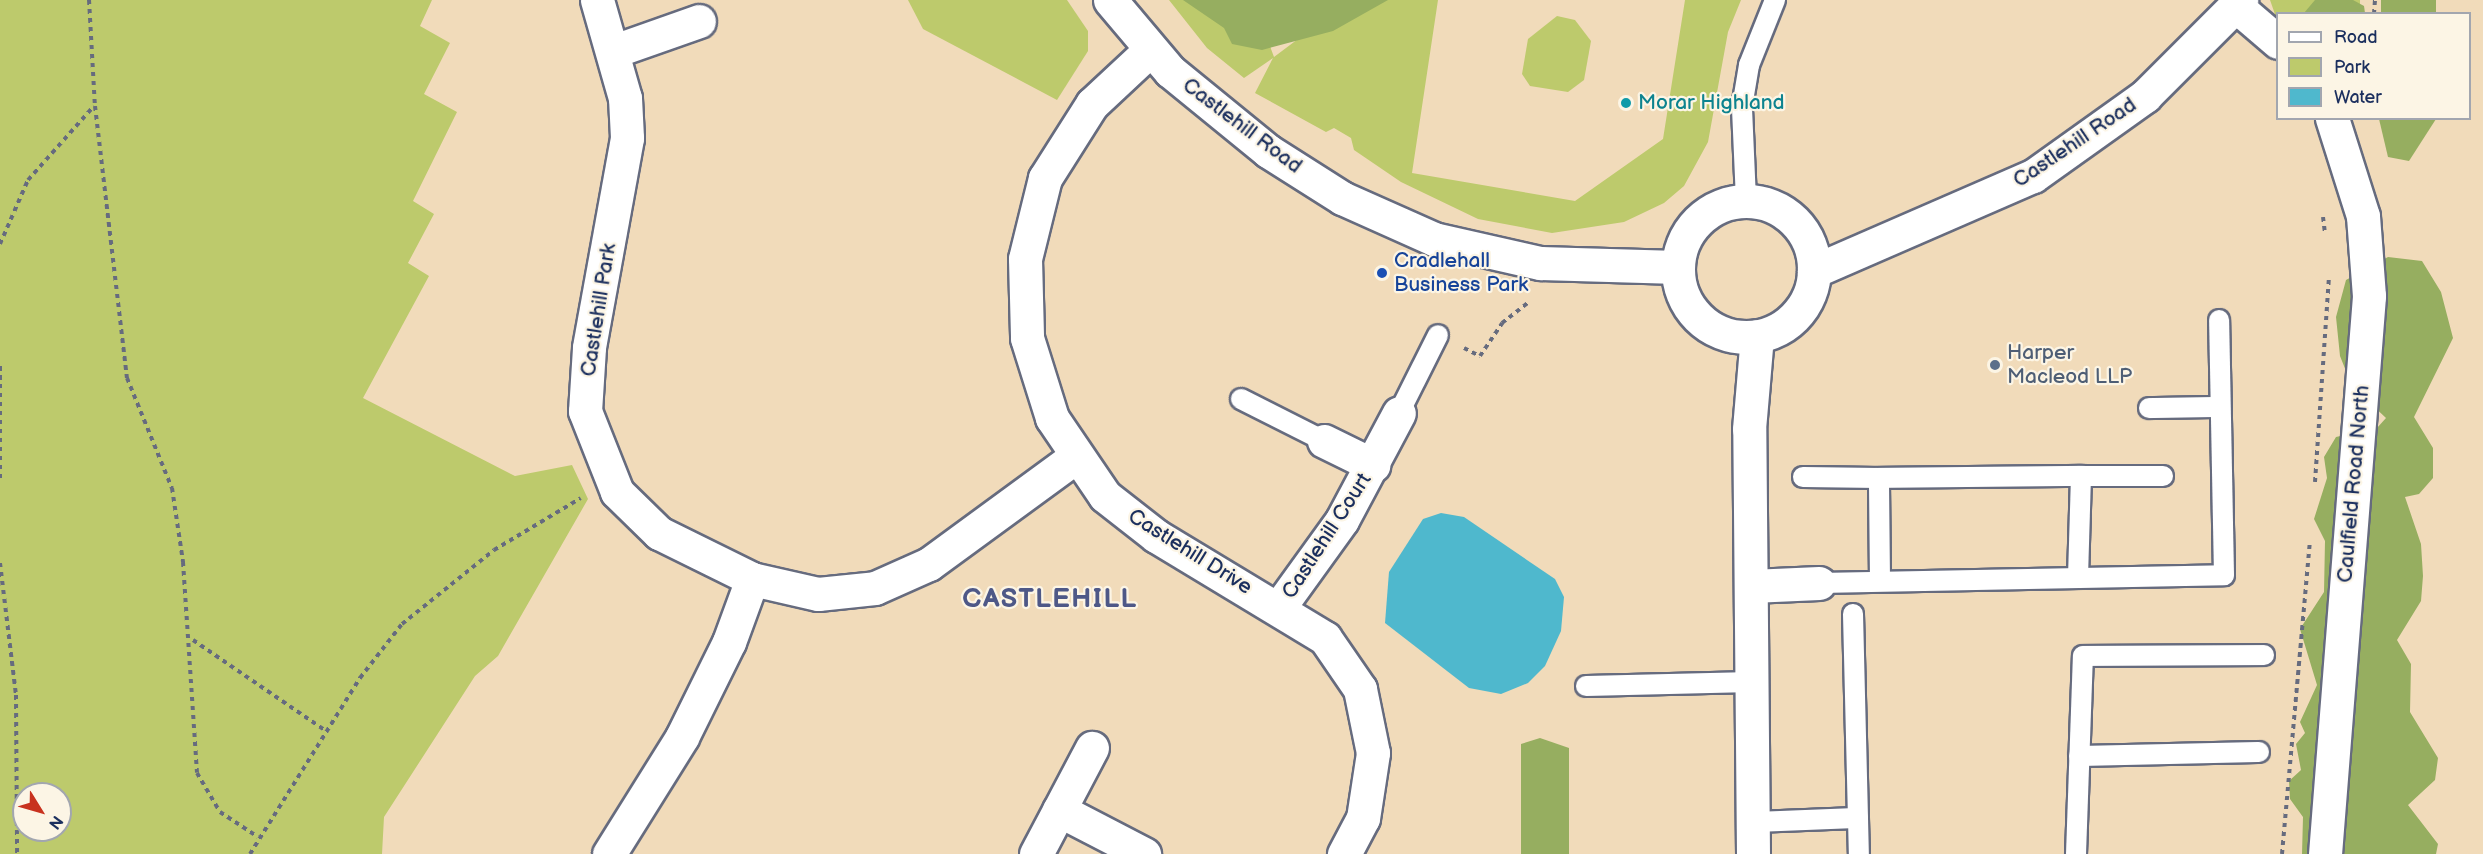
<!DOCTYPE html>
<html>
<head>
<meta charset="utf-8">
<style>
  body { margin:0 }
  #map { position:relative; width:2483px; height:854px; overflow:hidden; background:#f1dbba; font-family:"Balsamiq Sans",sans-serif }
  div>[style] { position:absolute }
  .green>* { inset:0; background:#bdca6c }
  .forest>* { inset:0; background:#96ae60; transform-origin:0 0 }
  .water>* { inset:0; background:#4fb8cd }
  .path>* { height:4px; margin-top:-2px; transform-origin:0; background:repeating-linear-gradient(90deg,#666b7e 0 4.5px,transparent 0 9px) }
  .roads { filter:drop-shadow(2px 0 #666b7e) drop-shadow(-2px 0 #666b7e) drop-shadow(0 2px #666b7e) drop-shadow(0 -2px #666b7e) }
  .lane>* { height:20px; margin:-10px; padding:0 10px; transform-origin:10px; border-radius:10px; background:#fff }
  .street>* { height:33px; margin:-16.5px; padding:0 16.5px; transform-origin:16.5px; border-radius:16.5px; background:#fff }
  .secondary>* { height:33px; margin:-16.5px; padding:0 16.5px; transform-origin:16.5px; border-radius:16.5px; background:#fff }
  .secondary>.ring { margin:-16.5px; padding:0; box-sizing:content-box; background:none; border:33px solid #fff; border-radius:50% }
  .dots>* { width:16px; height:16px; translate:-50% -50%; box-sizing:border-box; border:3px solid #fcf5e5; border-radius:50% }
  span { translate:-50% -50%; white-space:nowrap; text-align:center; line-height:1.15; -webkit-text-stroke:4.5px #fcf5e5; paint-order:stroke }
  .culture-label { font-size:21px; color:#0d838f }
  .left { translate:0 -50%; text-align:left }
  .street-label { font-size:21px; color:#1b2f5e }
  .transit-label { font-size:21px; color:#164399 }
  .service-label { font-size:21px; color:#4e5e75 }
  .district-label { font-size:27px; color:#4e5887; font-weight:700; letter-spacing:1.5px }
  .legend { position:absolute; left:2276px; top:12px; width:195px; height:108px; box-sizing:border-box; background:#fcf5e5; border:2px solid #a2a6af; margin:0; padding:8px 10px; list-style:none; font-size:18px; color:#1b2f5e }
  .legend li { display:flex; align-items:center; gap:12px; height:30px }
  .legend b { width:30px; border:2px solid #a2a6af }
  .north { position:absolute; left:12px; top:782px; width:60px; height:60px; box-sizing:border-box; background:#fcf5e5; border:2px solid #a2a6af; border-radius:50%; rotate:127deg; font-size:16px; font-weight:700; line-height:24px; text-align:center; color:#1b2f5e }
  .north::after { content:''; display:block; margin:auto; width:21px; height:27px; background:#c8321e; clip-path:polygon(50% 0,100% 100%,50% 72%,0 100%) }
</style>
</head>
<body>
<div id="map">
  <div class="green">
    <i style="clip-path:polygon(evenodd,0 0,432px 0,420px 26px,450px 43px,424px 94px,457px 112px,413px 201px,434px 214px,408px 263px,429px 276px,363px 398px,515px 476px,572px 465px,588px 499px,498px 656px,475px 676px,384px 817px,382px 854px,0 854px,0 0,24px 794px,60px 794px,60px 830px,24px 830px,24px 794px)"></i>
    <i style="clip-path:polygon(908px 0,1067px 0,1088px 31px,1088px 51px,1057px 100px,923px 29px)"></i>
    <i style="clip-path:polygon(1169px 0,1253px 0,1274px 57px,1350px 0,1438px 0,1412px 173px,1575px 201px,1663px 139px,1685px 0,1741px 0,1728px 32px,1708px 142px,1684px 186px,1664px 203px,1624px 222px,1552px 233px,1478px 219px,1401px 182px,1354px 150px,1351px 138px,1334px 128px,1326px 132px,1255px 93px,1273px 58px,1244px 78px,1207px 48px)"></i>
    <i style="clip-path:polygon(2270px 0,2360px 0,2360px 13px,2278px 14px,2277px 20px)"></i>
    <i style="clip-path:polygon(1557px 16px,1575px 20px,1591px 41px,1584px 80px,1568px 92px,1530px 86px,1522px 74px,1528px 39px)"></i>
  </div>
  <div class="forest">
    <i style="clip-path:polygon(1183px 0,1388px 0,1333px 31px,1262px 50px,1232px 44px,1224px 28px)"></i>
    <i style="clip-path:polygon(2315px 0,2353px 0,2364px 6px,2365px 13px,2304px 13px)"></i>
    <i style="left:2381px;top:0;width:55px;height:13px"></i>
    <i style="clip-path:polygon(2379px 119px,2379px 118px,2436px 119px,2409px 161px,2388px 157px)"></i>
    <i style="clip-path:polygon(2388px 257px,2422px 261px,2441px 292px,2453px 338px,2414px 417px,2433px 448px,2433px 478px,2419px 494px,2405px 497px,2421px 544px,2423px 576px,2421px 601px,2397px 640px,2411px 664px,2410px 712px,2438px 758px,2435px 780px,2408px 805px,2438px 844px,2436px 854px,2302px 854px,2303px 817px,2290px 799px,2289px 781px,2301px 770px,2296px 744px,2305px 733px,2300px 722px,2317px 685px,2300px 629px,2324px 592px,2325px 541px,2314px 519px,2327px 478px,2324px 457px,2336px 437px,2377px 428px,2386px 418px,2352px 386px,2340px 356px,2336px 317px,2346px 280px)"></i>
    <i style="clip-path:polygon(1540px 738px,1569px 748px,1569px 854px,1521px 854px,1521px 744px)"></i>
  </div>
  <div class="water">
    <i style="clip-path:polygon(1441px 513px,1464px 517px,1555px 579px,1564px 597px,1561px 631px,1545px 666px,1528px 683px,1501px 694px,1469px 688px,1385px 623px,1389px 572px,1423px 519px)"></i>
  </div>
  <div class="path">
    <i style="left:89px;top:0;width:106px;rotate:86.8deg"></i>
    <i style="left:95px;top:106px;width:274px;rotate:83.3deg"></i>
    <i style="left:127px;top:378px;width:119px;rotate:67.8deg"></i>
    <i style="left:172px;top:488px;width:75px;rotate:81.5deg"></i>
    <i style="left:183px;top:562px;width:211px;rotate:86.2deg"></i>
    <i style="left:197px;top:773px;width:45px;rotate:59.5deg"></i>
    <i style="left:220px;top:812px;width:45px;rotate:33.3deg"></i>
    <i style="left:2374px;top:14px;width:14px;rotate:-86deg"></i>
    <i style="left:2323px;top:217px;width:16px;rotate:83deg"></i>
    <i style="left:0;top:244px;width:70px;rotate:-66.4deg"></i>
    <i style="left:28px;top:180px;width:99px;rotate:-48.3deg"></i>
    <i style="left:1464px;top:348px;width:18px;rotate:27deg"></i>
    <i style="left:1480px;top:356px;width:40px;rotate:-56deg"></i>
    <i style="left:1502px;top:323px;width:34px;rotate:-38deg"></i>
    <i style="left:0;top:366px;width:117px;rotate:90deg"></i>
    <i style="left:2315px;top:482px;width:205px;rotate:-86.1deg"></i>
    <i style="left:0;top:563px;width:133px;rotate:83.1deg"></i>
    <i style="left:16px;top:695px;width:159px;rotate:89.6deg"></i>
    <i style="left:193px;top:640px;width:161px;rotate:34.4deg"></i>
    <i style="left:250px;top:854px;width:208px;rotate:-58deg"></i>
    <i style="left:360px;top:678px;width:68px;rotate:-52.1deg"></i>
    <i style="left:402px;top:624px;width:118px;rotate:-38.8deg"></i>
    <i style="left:494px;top:550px;width:101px;rotate:-30.9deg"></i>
    <i style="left:2282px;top:854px;width:312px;rotate:-84.9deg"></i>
  </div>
  <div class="roads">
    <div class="lane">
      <i style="left:1746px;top:200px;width:93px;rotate:-92.5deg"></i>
      <i style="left:1742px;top:107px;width:43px;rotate:-80.5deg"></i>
      <i style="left:1749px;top:65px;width:70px;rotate:-68.2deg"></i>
      <i style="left:1241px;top:399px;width:93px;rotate:26.8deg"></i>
      <i style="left:2149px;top:408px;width:71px;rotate:-0.8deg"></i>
      <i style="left:1399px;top:413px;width:87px;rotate:-63.4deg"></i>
      <i style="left:2081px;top:476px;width:82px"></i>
      <i style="left:1803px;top:477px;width:76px;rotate:0.8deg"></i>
      <i style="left:1880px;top:580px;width:102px;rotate:-90.6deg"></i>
      <i style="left:1879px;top:478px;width:202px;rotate:-0.6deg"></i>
      <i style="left:2081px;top:476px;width:102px;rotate:91.7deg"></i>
      <i style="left:1819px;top:583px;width:405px;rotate:-1.1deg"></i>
      <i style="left:2224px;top:575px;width:255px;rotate:-91.1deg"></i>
      <i style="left:1853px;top:614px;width:240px;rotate:88.6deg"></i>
      <i style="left:1586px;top:686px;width:166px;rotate:-1.4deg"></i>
      <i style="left:2079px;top:756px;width:180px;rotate:-1.3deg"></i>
      <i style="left:1753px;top:822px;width:105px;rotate:-2.2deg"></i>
      <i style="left:2076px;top:854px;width:198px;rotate:-88deg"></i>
      <i style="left:2083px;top:656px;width:181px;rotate:-0.3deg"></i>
    </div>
    <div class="street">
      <i style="left:597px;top:0;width:102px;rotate:74.1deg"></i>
      <i style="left:625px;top:98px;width:40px;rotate:87.1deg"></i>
      <i style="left:627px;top:138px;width:213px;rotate:100.3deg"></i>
      <i style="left:589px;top:348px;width:63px;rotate:93.6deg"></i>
      <i style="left:585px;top:411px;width:87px;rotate:68.4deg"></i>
      <i style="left:617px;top:492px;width:59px;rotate:44.3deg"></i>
      <i style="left:659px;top:533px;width:104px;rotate:26.3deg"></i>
      <i style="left:752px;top:579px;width:68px;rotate:12.8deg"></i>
      <i style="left:818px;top:594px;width:57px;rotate:-6deg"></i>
      <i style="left:875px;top:588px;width:59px;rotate:-24deg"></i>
      <i style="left:929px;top:564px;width:181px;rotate:-36.2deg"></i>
      <i style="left:2236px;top:6px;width:55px;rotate:40.6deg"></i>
      <i style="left:1150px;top:50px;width:79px;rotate:137deg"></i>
      <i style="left:1092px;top:104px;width:88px;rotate:122.4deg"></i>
      <i style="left:1045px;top:178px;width:83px;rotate:103.9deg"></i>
      <i style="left:1025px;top:259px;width:79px;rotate:88.5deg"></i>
      <i style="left:1027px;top:338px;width:84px;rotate:72.6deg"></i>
      <i style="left:1052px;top:418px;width:94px;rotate:55.8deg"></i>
      <i style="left:1105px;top:496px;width:65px;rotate:38.1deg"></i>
      <i style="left:1156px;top:536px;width:197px;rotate:31.1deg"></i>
      <i style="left:1325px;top:638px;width:62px;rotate:55.5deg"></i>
      <i style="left:1360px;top:689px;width:65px;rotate:78.5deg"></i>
      <i style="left:1373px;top:753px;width:66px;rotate:98.7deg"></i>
      <i style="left:1363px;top:818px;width:41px;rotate:117.8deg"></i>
      <i style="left:614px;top:51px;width:90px;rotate:-19.4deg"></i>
      <i style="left:1324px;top:441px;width:55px;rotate:26.1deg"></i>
      <i style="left:1751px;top:586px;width:68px;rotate:-2.5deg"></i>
      <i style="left:1280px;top:606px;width:106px;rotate:-54.2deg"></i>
      <i style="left:1342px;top:520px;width:121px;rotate:-62deg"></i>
      <i style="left:1059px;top:810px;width:96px;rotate:27.4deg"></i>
      <i style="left:609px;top:854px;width:138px;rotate:-58deg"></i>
      <i style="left:682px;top:737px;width:106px;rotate:-63.7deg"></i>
      <i style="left:729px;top:642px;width:67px;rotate:-69.9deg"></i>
      <i style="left:1036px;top:854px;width:120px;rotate:-62.2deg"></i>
      <i style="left:1753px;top:854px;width:425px;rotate:-90.5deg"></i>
      <i style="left:1749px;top:429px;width:93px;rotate:-85.1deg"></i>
      <i style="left:2325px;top:854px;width:560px;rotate:-85.49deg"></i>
      <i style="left:2369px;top:296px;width:80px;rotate:-94.3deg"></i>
      <i style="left:2363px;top:216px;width:103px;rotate:-107.6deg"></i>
    </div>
    <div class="secondary">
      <i style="left:1110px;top:0;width:93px;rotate:49.8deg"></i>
      <i style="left:1170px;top:71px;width:127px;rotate:39.2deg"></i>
      <i style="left:1268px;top:151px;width:88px;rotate:32.4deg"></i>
      <i style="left:1342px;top:198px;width:101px;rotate:24deg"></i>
      <i style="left:1434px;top:239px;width:109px;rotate:12.8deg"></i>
      <i style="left:1540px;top:263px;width:138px;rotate:1.7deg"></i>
      <i class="ring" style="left:1678px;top:201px;width:103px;height:103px"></i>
      <i style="left:1814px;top:271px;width:239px;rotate:-23.5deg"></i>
      <i style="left:2033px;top:176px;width:138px;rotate:-35.5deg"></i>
      <i style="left:2145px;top:96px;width:136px;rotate:-45deg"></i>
    </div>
  </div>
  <div class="dots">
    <i style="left:1626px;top:103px;background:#0f9aa8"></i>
    <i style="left:1382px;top:273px;background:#1a4fb4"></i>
    <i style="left:1995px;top:365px;background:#5c6f8a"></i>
  </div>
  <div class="culture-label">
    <span class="left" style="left:1638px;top:103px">Morar Highland</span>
  </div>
  <div class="street-label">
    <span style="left:1242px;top:126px;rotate:37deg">Castlehill Road</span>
    <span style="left:2075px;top:143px;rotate:-34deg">Castlehill Road</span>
    <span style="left:599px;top:310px;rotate:-81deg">Castlehill Park</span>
    <span style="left:2354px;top:484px;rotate:-85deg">Caulfield Road North</span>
    <span style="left:1327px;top:536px;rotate:-57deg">Castlehill Court</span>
    <span style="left:1190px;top:552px;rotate:32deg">Castlehill Drive</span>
  </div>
  <div class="transit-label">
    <span class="left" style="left:1394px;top:273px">Cradlehall<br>Business Park</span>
  </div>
  <div class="service-label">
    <span class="left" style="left:2007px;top:365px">Harper<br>Macleod LLP</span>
  </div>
  <div class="district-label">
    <span style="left:1050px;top:600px">CASTLEHILL</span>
  </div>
  <ul class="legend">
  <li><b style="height:8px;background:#fff"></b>Road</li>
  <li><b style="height:16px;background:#bdca6c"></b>Park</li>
  <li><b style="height:16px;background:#4fb8cd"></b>Water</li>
  </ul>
  <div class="north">N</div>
</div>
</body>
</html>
